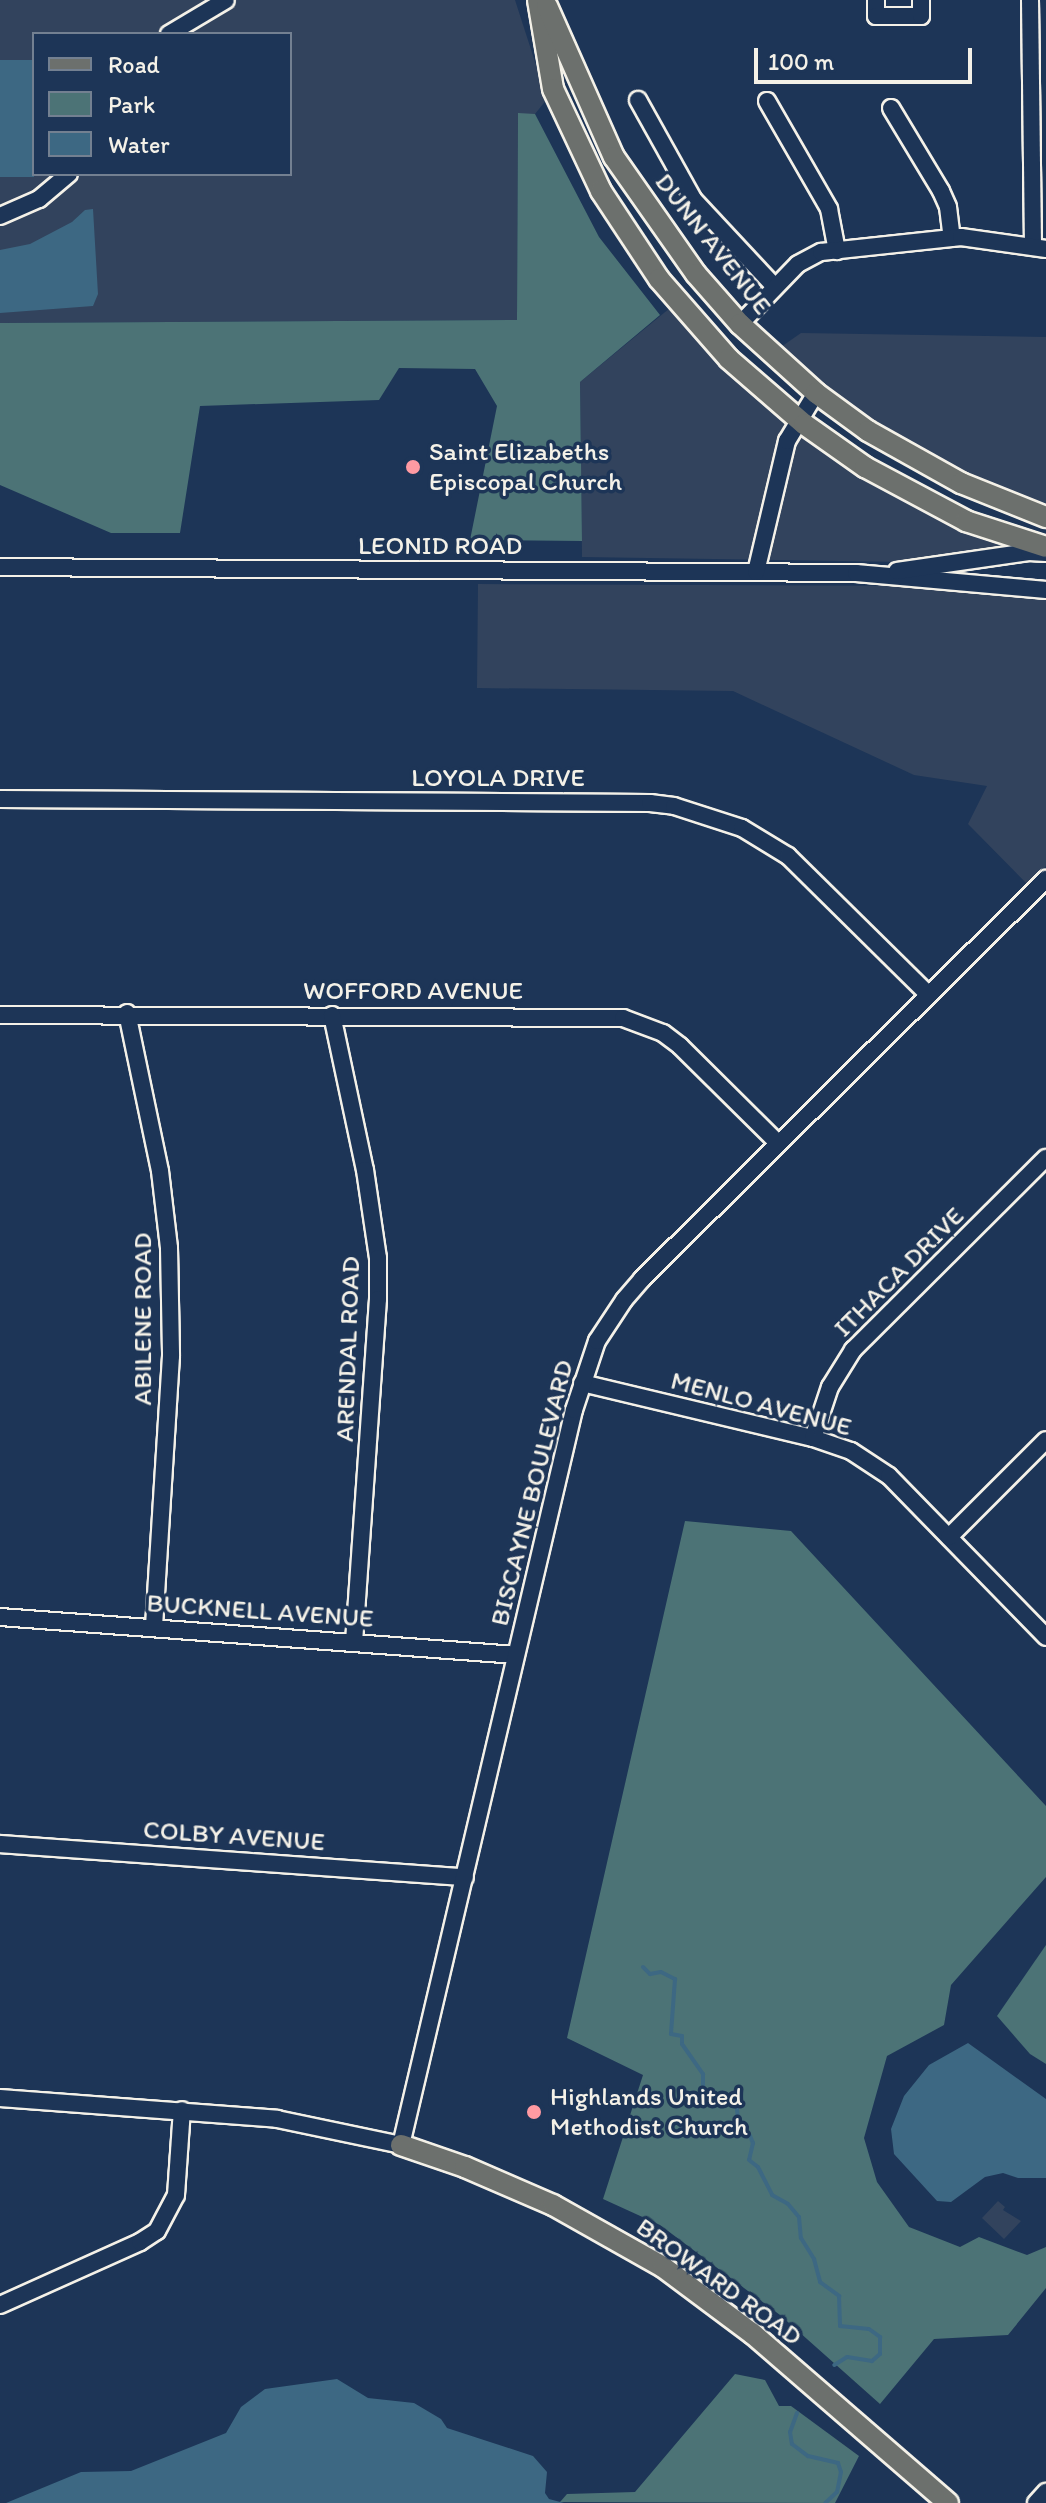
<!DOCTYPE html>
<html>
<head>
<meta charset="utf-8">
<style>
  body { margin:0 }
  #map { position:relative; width:1046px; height:2503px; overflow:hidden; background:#1d3557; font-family:Itim,sans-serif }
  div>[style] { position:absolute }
  .built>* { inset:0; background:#32435d }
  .green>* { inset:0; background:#4c7376 }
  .water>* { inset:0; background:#3d6883; transform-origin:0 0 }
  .stream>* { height:4px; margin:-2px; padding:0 2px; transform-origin:2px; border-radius:2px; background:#3d6883 }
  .roads { filter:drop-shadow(2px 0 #f4f1e8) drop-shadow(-2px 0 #f4f1e8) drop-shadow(0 2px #f4f1e8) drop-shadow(0 -2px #f4f1e8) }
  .minor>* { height:16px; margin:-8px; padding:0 8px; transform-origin:8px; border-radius:8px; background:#1d3557 }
  .major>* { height:20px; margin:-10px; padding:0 10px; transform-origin:10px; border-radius:10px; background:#6c706d }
  .dots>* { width:22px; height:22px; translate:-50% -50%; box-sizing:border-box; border:4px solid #1d3557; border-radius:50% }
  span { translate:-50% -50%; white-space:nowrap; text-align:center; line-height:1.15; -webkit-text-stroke:7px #1d3557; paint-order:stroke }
  .street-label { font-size:26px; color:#f4f1e8 }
  .poi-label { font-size:26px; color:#f4f1e8 }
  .left { translate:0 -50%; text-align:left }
  .legend { position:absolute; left:32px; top:32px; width:260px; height:144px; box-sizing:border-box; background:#1d3557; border:2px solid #738091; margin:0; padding:10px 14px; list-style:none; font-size:24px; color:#f4f1e8 }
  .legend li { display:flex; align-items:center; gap:16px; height:40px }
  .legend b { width:40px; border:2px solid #738091 }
  .scale { position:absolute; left:754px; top:48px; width:218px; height:36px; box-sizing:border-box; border:4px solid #f4f1e8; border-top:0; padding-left:10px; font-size:24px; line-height:28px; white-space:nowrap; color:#f4f1e8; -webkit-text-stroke:6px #1d3557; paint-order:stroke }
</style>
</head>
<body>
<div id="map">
  <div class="built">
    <i style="clip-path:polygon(evenodd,0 0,515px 0,547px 99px,535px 114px,518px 114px,517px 320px,0 323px,0 0,34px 34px,290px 34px,290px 174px,34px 174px,34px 34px)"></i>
    <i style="clip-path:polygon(670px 308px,751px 393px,833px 456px,900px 498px,1009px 547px,945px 559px,903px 562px,582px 557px,580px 382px)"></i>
    <i style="clip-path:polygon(801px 333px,1046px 337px,1046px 503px,984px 485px,894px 437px,852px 410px,778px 349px)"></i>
    <i style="clip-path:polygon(478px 584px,927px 586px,1046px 595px,1046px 866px,1028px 885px,968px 824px,987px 786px,914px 775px,733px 691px,477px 688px)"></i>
    <i style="clip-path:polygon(998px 2201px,1005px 2207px,1003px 2210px,1021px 2221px,1004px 2239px,982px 2218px)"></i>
  </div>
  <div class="green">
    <i style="clip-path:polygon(518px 113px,535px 114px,599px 237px,660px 315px,580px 382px,582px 541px,470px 540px,497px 406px,475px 369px,399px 368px,379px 400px,200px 406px,180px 533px,111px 533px,0 485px,0 323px,517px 320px)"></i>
    <i style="clip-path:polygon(685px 1521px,791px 1531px,1046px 1806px,1046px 1877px,951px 1985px,944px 2025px,887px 2056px,864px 2138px,877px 2182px,909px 2227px,960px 2247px,979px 2237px,1027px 2255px,1046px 2247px,1046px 2288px,1008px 2335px,934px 2339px,880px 2404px,780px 2315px,660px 2225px,603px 2199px,643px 2075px,567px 2038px)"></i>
    <i style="clip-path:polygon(1046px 1945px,1046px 2064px,1030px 2054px,997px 2016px)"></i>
    <i style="clip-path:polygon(735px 2374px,765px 2380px,779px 2406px,791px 2406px,859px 2456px,835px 2503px,560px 2502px,567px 2494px,635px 2492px)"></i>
  </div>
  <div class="water">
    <i style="left:0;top:60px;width:34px;height:117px"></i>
    <i style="clip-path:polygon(93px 209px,98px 294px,93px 306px,0 313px,0 250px,30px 244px,72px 222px,85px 210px)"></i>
    <i style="clip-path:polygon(968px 2043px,1046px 2099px,1046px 2178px,1018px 2178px,1003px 2173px,985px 2177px,951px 2202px,937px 2201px,894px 2154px,891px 2129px,904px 2096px,929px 2065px)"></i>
    <i style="clip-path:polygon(337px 2379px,368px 2398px,414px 2403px,441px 2419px,447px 2428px,533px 2456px,547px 2472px,545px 2493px,549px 2499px,564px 2503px,6px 2503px,81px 2472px,131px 2471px,226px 2433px,241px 2407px,265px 2389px)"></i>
  </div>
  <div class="stream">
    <i style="left:643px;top:1967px;width:10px;rotate:45deg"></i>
    <i style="left:650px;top:1974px;width:11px;rotate:-10deg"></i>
    <i style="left:661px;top:1972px;width:16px;rotate:27deg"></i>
    <i style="left:675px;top:1979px;width:55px;rotate:94.2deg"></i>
    <i style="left:671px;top:2034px;width:11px;rotate:10deg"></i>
    <i style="left:682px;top:2036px;width:8px;rotate:90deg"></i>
    <i style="left:682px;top:2044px;width:37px;rotate:55deg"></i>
    <i style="left:703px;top:2074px;width:13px;rotate:90deg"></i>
    <i style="left:703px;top:2087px;width:12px;rotate:55deg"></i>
    <i style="left:710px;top:2097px;width:9px;rotate:27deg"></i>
    <i style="left:718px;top:2101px;width:18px;rotate:-3deg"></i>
    <i style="left:736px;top:2100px;width:31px;rotate:84deg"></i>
    <i style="left:739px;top:2131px;width:12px;rotate:24deg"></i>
    <i style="left:750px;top:2136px;width:8px;rotate:67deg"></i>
    <i style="left:753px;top:2143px;width:17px;rotate:103deg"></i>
    <i style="left:749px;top:2160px;width:11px;rotate:38deg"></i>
    <i style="left:758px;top:2167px;width:31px;rotate:63deg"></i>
    <i style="left:772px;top:2195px;width:18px;rotate:29deg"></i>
    <i style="left:788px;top:2204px;width:17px;rotate:50deg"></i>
    <i style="left:799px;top:2217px;width:21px;rotate:85deg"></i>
    <i style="left:801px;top:2238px;width:25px;rotate:58deg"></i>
    <i style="left:814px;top:2259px;width:24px;rotate:75deg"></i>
    <i style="left:820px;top:2282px;width:24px;rotate:36deg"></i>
    <i style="left:839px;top:2296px;width:30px;rotate:88deg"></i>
    <i style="left:840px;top:2326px;width:29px;rotate:6deg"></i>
    <i style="left:869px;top:2329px;width:14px;rotate:36deg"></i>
    <i style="left:880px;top:2337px;width:17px;rotate:90deg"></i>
    <i style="left:880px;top:2354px;width:11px;rotate:139deg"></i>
    <i style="left:872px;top:2361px;width:25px;rotate:-171deg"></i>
    <i style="left:847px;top:2357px;width:15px;rotate:148deg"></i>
    <i style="left:797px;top:2413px;width:20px;rotate:110deg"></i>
    <i style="left:790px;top:2432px;width:12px;rotate:81deg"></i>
    <i style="left:792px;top:2444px;width:20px;rotate:37deg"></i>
    <i style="left:808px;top:2456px;width:31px;rotate:13deg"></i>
    <i style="left:838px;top:2463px;width:9px;rotate:72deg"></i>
    <i style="left:841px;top:2472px;width:20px;rotate:101deg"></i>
    <i style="left:837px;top:2492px;width:16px;rotate:137deg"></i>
  </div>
  <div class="roads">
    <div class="minor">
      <i style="left:876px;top:0;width:16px;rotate:90deg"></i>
      <i style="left:876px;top:16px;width:45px"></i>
      <i style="left:921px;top:16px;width:16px;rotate:-90deg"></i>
      <i style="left:1030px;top:0;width:247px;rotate:89.3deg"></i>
      <i style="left:169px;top:34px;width:66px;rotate:-30.8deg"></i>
      <i style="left:638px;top:100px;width:113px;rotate:60.9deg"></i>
      <i style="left:693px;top:199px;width:120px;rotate:47deg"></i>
      <i style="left:767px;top:101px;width:125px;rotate:60.1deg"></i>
      <i style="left:829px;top:209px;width:43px;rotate:79.2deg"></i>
      <i style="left:891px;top:108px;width:97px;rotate:58.9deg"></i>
      <i style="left:941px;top:191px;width:17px;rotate:66deg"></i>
      <i style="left:948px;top:207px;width:31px;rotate:83deg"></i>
      <i style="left:0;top:216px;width:43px;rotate:-23.6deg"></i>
      <i style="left:39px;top:199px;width:39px;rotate:-40deg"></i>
      <i style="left:740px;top:324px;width:83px;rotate:-46deg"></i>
      <i style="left:798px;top:264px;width:26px;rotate:-28deg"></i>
      <i style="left:821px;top:252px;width:141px;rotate:-6.1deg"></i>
      <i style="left:961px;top:237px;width:86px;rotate:8deg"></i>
      <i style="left:0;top:567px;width:856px;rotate:0.4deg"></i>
      <i style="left:856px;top:573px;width:191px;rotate:5.1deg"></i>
      <i style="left:897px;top:571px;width:133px;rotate:-8.2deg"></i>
      <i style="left:1029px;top:552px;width:17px;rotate:3deg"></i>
      <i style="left:756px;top:572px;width:135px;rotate:-76.7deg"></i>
      <i style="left:787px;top:441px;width:56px;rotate:-58.9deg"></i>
      <i style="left:0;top:799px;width:650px;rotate:0.35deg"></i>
      <i style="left:650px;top:803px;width:24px;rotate:7deg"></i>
      <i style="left:674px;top:806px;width:71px;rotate:17.9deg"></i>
      <i style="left:742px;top:828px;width:54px;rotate:31.3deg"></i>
      <i style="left:788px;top:856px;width:197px;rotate:44.6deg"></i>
      <i style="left:127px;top:1013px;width:161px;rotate:78.2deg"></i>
      <i style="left:160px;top:1171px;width:78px;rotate:83.3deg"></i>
      <i style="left:169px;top:1248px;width:108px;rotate:88.9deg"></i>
      <i style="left:171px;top:1356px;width:272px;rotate:93.6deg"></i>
      <i style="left:0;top:1015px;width:623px;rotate:0.28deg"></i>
      <i style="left:623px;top:1018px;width:43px;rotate:20.6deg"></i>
      <i style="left:663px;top:1033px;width:21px;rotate:37deg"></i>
      <i style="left:680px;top:1046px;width:138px;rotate:44.7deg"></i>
      <i style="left:332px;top:1015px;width:158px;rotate:78deg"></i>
      <i style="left:365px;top:1170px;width:89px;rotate:81.6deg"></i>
      <i style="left:378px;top:1258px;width:41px;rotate:90deg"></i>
      <i style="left:378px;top:1299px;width:344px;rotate:94deg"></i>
      <i style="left:582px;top:1383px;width:237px;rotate:13.4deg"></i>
      <i style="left:813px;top:1438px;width:40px;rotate:18.9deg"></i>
      <i style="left:851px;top:1451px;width:45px;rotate:33.3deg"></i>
      <i style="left:889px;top:1476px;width:225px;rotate:45.7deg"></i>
      <i style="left:813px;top:1438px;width:54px;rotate:-71.6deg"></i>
      <i style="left:830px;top:1387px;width:44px;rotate:-58.1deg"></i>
      <i style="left:853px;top:1350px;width:272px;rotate:-44.9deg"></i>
      <i style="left:949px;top:1537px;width:137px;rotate:-45deg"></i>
      <i style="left:0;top:1617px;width:517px;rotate:4.21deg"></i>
      <i style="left:0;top:1844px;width:466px;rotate:4.1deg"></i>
      <i style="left:0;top:2098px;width:278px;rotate:4.3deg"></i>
      <i style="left:277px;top:2119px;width:127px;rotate:11.8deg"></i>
      <i style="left:401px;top:2145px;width:755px;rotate:-76.76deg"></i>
      <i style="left:574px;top:1410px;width:73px;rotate:-71.6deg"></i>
      <i style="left:597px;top:1341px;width:49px;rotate:-56.6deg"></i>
      <i style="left:624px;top:1300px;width:28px;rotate:-49deg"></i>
      <i style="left:642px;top:1279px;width:569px;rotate:-44.71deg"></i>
      <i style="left:0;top:2305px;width:154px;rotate:-24.2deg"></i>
      <i style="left:140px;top:2242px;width:20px;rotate:-33deg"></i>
      <i style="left:157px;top:2231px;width:41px;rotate:-62.2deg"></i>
      <i style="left:176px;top:2195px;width:85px;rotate:-86deg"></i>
      <i style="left:1036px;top:2503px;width:15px;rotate:-48deg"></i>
    </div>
    <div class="major">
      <i style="left:538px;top:0;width:90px;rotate:80.4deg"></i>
      <i style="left:553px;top:89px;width:113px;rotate:64.8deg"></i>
      <i style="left:601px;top:191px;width:105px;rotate:56.6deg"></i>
      <i style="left:659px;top:279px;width:106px;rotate:48.8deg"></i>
      <i style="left:729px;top:359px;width:99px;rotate:40.9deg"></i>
      <i style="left:804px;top:424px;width:75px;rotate:35.2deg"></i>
      <i style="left:865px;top:467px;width:115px;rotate:28.1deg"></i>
      <i style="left:966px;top:521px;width:84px;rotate:18deg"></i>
      <i style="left:547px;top:6px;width:165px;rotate:66.1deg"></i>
      <i style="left:614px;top:157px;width:143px;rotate:55deg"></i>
      <i style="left:696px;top:274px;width:67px;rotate:48.7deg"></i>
      <i style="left:740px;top:324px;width:103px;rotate:42.2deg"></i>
      <i style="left:816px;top:393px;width:64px;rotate:36.2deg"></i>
      <i style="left:868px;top:431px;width:107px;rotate:29.2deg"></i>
      <i style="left:961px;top:483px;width:92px;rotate:21.8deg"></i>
      <i style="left:401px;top:2145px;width:68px;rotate:19deg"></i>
      <i style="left:465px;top:2167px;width:96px;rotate:23.4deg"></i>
      <i style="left:553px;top:2205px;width:126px;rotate:29.4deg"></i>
      <i style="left:663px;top:2267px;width:112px;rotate:36.7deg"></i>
      <i style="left:753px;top:2334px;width:258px;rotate:40.9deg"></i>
    </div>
  </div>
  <div class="dots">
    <i style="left:413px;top:467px;background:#ff9aa2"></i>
    <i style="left:534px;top:2112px;background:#ff9aa2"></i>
  </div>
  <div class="street-label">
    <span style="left:713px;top:244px;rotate:52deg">DUNN AVENUE</span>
    <span style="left:440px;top:546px">LEONID ROAD</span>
    <span style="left:498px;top:778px">LOYOLA DRIVE</span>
    <span style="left:413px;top:991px">WOFFORD AVENUE</span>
    <span style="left:899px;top:1272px;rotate:-45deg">ITHACA DRIVE</span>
    <span style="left:143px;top:1319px;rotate:-90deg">ABILENE ROAD</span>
    <span style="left:348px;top:1349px;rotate:-88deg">ARENDAL ROAD</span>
    <span style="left:761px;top:1404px;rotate:15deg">MENLO AVENUE</span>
    <span style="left:532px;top:1493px;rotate:-76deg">BISCAYNE BOULEVARD</span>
    <span style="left:260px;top:1611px;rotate:4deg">BUCKNELL AVENUE</span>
    <span style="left:234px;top:1836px;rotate:4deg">COLBY AVENUE</span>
    <span style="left:719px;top:2282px;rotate:36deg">BROWARD ROAD</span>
  </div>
  <div class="poi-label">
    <span class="left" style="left:429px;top:467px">Saint Elizabeths<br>Episcopal Church</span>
    <span class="left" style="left:550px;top:2112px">Highlands United<br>Methodist Church</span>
  </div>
  <ul class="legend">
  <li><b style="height:10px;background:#6c706d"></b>Road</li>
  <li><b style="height:22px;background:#4c7376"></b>Park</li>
  <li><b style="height:22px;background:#3d6883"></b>Water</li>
  </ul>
  <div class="scale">100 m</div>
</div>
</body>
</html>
